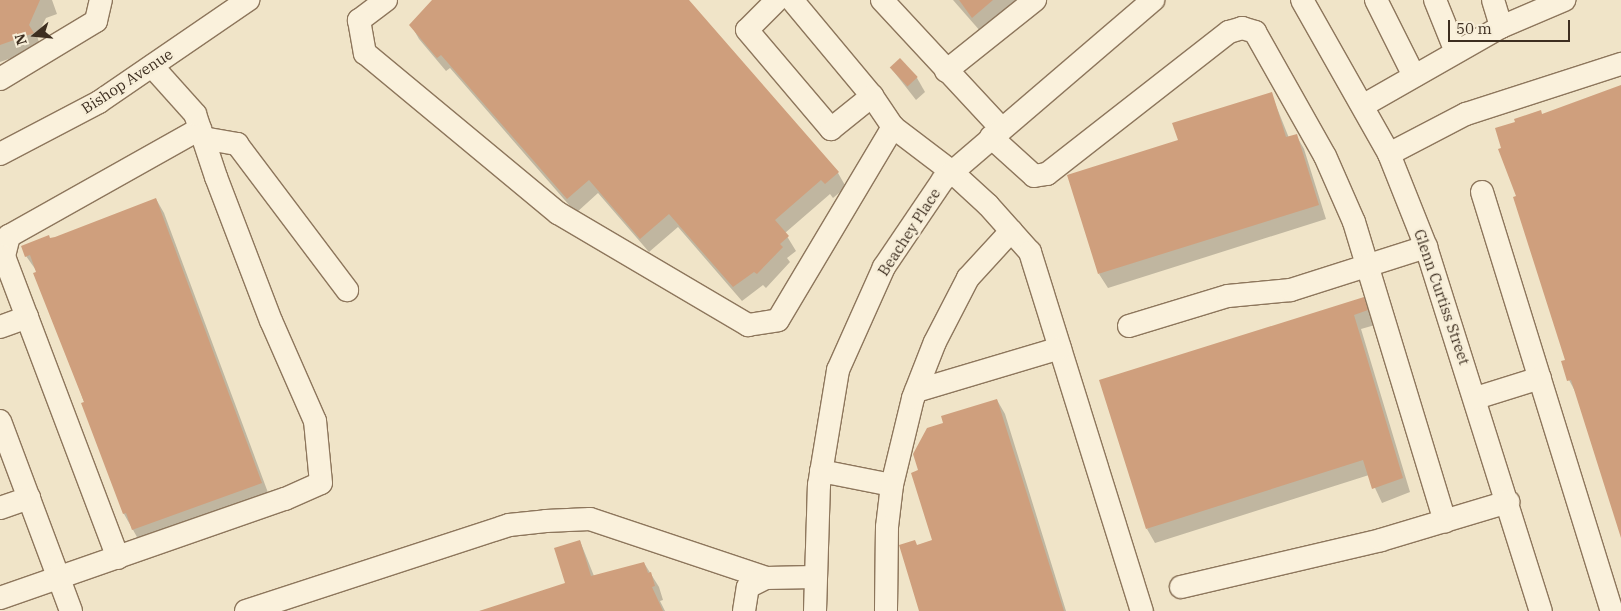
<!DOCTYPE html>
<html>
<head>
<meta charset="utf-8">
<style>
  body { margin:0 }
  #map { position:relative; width:1621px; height:611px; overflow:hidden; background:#f0e4c8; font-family:"IBM Plex Serif",serif }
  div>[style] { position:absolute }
  .shadow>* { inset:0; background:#0003 }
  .building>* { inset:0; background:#cf9f7d; transform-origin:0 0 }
  .roads { filter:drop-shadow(1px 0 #8d765c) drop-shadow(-1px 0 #8d765c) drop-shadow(0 1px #8d765c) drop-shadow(0 -1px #8d765c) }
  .minor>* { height:22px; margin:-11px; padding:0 11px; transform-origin:11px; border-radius:11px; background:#faf1dc }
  span { translate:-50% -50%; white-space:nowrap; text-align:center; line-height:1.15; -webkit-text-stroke:5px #f7eed8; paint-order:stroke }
  .street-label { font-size:15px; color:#3d2e20 }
  .north { position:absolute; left:10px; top:10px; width:50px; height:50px; -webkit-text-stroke:4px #f7eed8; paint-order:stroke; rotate:253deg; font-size:14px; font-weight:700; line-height:20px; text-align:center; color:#3d2e20 }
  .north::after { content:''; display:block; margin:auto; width:18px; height:22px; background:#3d2e20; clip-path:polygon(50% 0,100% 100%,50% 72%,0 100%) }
  .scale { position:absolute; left:1448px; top:20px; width:122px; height:22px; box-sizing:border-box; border:2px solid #3d2e20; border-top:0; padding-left:6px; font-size:15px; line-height:18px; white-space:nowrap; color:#3d2e20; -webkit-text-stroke:4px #f7eed8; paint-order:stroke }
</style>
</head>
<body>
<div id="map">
  <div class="shadow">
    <i style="clip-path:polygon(0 0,52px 0,57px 14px,46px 18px,37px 36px,41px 48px,0 62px)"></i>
    <i style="clip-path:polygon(434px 0,687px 0,838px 173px,846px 187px,833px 198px,830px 194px,785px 233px,796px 251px,787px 258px,790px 262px,766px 288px,763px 285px,742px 301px,678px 227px,649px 252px,598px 193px,576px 213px,450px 68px,446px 71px,419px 39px,411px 25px)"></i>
    <i style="clip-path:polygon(953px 0,1016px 0,981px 32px)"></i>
    <i style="clip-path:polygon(891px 68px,917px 78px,925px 92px,916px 100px)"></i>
    <i style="clip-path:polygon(1621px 87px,1621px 535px,1576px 393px,1569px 380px,1566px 361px,1518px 197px,1542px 115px)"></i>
    <i style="clip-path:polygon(1271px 93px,1289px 138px,1296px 135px,1304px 149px,1326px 219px,1108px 288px,1099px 274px)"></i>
    <i style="clip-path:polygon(156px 199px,164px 213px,270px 498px,141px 544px,124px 514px,38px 273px,26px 256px,50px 240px)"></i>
    <i style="clip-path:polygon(1363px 298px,1375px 325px,1361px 329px,1410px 492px,1382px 503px,1369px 475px,1155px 543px,1147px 529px)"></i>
    <i style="clip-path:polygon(997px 400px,1005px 414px,1066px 611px,920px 611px,918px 546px,934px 541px,920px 471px,944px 423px)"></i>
    <i style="clip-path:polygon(580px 541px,594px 576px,644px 563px,659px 587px,663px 600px,660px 601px,665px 611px,481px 611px,567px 584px)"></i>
  </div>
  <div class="building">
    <i style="clip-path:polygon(0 0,40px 0,29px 25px,34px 33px,0 45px)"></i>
    <i style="clip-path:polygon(432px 0,689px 0,839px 172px,825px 184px,821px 180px,775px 220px,789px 236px,780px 244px,783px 247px,757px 274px,754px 272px,733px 287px,669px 214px,640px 239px,589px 180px,567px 199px,441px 55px,437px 58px,409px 25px)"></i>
    <i style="clip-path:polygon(959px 0,993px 0,972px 18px)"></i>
    <i style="left:900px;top:58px;width:26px;height:14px;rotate:47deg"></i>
    <i style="clip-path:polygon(1621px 85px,1621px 538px,1571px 380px,1567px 381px,1561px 361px,1565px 360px,1513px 197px,1516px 196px,1498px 149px,1501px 148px,1495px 128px,1515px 122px,1514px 119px,1541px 110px,1542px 114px)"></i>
    <i style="clip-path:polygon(1272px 92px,1286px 137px,1297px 134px,1319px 205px,1098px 274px,1067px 175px,1178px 140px,1172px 123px)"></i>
    <i style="clip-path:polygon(156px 198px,262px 483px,132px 530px,126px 513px,123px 514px,81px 403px,84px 402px,33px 273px,36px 272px,30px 255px,25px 257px,21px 246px,49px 235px,50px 238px,55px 237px)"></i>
    <i style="clip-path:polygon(1364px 297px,1368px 310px,1354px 315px,1403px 478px,1372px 489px,1363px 460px,1146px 529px,1099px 380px)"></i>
    <i style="clip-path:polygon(997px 399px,1064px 611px,919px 611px,899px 545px,915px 540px,917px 545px,932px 540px,911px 473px,918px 470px,913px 454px,927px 428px,943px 423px,941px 416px)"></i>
    <i style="clip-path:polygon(580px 540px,591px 576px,644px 562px,648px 573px,651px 572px,655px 586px,652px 587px,663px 611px,479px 611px,565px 583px,554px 548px)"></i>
  </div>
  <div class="roads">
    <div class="minor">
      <i style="left:386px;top:0;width:34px;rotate:143deg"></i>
      <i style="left:359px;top:20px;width:34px;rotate:80deg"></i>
      <i style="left:365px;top:53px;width:251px;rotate:39.7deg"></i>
      <i style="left:558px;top:213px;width:221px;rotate:30.5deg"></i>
      <i style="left:748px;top:325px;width:30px;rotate:-9deg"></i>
      <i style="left:778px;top:320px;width:225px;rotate:-59.2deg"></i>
      <i style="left:893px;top:127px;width:74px;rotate:37.3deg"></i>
      <i style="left:952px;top:172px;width:49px;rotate:42.5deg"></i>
      <i style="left:988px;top:205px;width:63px;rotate:48.2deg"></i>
      <i style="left:1030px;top:252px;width:376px;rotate:72.7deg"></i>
      <i style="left:777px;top:0;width:42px;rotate:135deg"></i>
      <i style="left:747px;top:30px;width:130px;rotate:49.7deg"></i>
      <i style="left:831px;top:129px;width:53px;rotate:-38.8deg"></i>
      <i style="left:792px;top:0;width:125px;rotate:50.2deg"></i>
      <i style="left:872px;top:96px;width:37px;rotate:56deg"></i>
      <i style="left:882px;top:0;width:175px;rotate:47.1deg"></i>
      <i style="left:1302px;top:0;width:177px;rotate:60.5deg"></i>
      <i style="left:1389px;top:154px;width:100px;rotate:68.3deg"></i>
      <i style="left:1426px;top:247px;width:382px;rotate:72.5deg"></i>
      <i style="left:1376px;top:0;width:85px;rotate:63.4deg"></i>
      <i style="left:1435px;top:0;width:56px;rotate:68deg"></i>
      <i style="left:1493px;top:0;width:28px;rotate:73deg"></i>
      <i style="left:946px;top:71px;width:114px;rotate:-38.6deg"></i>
      <i style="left:0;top:79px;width:112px;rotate:-31.1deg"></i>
      <i style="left:96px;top:21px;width:22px;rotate:-77deg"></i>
      <i style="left:1364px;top:105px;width:158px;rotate:-29.7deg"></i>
      <i style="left:1501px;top:27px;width:69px;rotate:-23.2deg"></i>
      <i style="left:991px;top:137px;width:58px;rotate:42.2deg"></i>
      <i style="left:1034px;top:176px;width:13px;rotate:-9deg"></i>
      <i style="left:1047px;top:174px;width:231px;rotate:-38deg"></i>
      <i style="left:1229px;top:32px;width:14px;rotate:-17deg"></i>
      <i style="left:1242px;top:28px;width:14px;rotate:17deg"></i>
      <i style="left:1255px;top:32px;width:142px;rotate:60.6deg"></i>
      <i style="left:1325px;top:156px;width:72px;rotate:66.3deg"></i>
      <i style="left:1354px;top:222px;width:313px;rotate:73.1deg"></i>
      <i style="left:203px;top:138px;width:35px;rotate:10deg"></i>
      <i style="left:237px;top:144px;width:183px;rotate:53deg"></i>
      <i style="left:0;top:154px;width:112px;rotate:-27.7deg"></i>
      <i style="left:99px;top:102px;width:181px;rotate:-34.4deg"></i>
      <i style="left:1389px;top:154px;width:87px;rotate:-27.5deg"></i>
      <i style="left:1466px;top:114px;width:163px;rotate:-17.9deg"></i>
      <i style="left:1482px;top:192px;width:439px;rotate:72.8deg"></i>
      <i style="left:1129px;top:326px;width:103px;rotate:-16.9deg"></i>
      <i style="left:1228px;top:296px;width:63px;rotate:-5.4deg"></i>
      <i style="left:1291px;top:290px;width:142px;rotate:-17.7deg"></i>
      <i style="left:0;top:327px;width:29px;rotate:-20deg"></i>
      <i style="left:916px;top:391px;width:150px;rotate:-16.6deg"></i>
      <i style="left:1476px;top:398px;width:67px;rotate:-17.4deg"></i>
      <i style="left:0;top:421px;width:203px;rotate:69.5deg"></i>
      <i style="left:821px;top:471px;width:72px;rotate:11.2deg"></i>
      <i style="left:892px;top:485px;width:42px;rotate:96.8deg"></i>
      <i style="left:887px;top:527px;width:84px;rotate:90.7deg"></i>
      <i style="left:892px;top:485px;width:89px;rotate:-76.4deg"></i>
      <i style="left:913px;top:398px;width:60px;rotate:-68.6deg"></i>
      <i style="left:935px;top:342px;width:72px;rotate:-62.7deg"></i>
      <i style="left:968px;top:278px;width:64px;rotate:-47.5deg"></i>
      <i style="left:0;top:508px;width:31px;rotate:-19deg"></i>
      <i style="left:118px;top:558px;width:323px;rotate:-110.7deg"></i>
      <i style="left:4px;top:256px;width:21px;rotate:-76deg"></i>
      <i style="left:9px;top:236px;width:219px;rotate:-29.3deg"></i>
      <i style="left:1181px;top:587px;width:205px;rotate:-13.2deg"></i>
      <i style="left:1381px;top:540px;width:133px;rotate:-16.7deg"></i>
      <i style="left:0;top:598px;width:302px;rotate:-19.2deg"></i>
      <i style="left:285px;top:499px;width:39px;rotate:-24deg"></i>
      <i style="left:321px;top:483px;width:62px;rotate:-95.5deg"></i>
      <i style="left:315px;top:421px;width:109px;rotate:-113.7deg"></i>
      <i style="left:271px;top:321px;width:154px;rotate:-110.9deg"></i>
      <i style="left:216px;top:177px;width:66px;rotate:-108.4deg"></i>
      <i style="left:195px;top:114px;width:64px;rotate:-131.9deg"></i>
      <i style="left:246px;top:611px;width:277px;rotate:-18.1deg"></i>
      <i style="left:509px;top:525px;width:37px;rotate:-6deg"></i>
      <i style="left:546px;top:521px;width:44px;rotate:-2.6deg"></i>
      <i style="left:590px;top:519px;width:186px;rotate:18.5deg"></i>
      <i style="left:766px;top:578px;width:49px;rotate:-1.2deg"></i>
      <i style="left:744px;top:611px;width:24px;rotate:-81deg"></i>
      <i style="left:748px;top:587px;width:20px;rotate:-27deg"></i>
      <i style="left:815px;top:611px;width:126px;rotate:-88.2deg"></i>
      <i style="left:819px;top:485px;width:117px;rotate:-80.6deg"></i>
      <i style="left:838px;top:370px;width:113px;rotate:-65.9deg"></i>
      <i style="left:884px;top:267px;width:105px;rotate:-55.9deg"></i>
      <i style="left:943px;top:180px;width:277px;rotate:-40.6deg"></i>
    </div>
  </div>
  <div class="street-label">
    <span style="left:127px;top:81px;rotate:-33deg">Bishop Avenue</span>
    <span style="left:909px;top:232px;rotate:-57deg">Beachey Place</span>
    <span style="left:1442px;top:297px;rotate:71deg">Glenn Curtiss Street</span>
  </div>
  <div class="north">N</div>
  <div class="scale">50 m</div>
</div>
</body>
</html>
